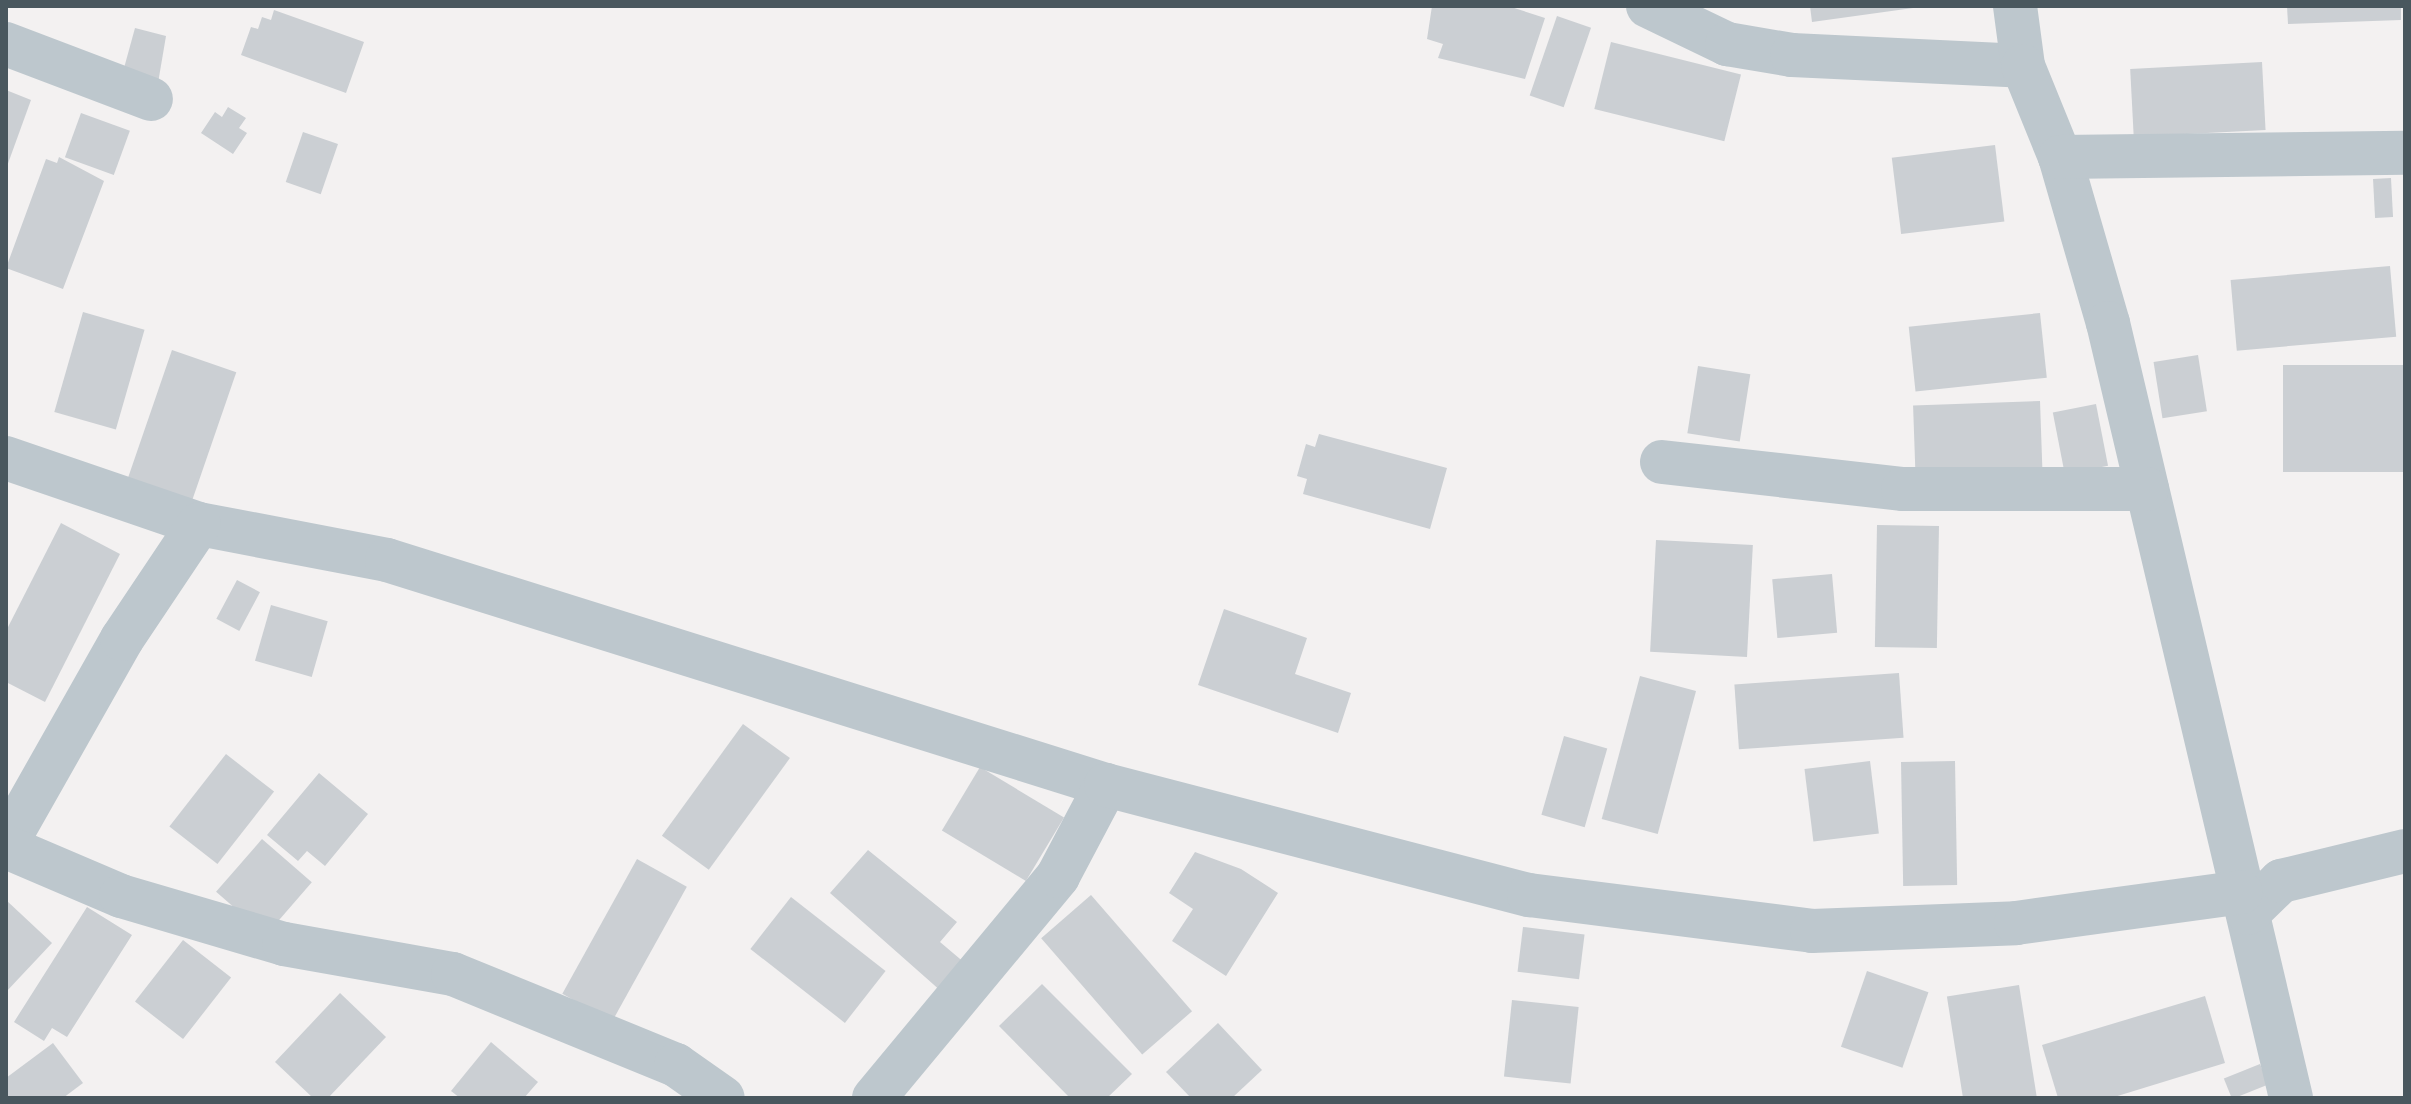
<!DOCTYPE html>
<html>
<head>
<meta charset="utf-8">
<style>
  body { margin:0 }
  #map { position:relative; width:2411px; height:1104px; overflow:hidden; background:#f3f1f1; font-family:Quicksand,sans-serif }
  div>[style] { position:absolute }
  .building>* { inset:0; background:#cbcfd3; transform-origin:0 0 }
  .minor>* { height:44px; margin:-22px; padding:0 22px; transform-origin:22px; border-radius:22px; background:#bdc7cd }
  span { translate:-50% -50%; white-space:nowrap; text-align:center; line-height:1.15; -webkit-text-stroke:6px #fff; paint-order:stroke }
  .frame { position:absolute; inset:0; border:8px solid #49575e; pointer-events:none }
</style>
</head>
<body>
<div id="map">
  <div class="building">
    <i style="clip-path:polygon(1432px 6px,1508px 6px,1545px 18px,1525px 79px,1438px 58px,1443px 44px,1427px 39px)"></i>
    <i style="clip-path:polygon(1810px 6px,1913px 6px,1913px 8px,1812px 22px)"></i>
    <i style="clip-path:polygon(2287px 6px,2401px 6px,2401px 20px,2288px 24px)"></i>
    <i style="clip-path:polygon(274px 10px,364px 42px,346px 93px,241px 55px,251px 27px,258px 29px,262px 17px,271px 20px)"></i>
    <i style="left:1557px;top:16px;width:36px;height:84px;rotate:19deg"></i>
    <i style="clip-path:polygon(135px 28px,166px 36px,157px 89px,121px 79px)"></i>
    <i style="left:1611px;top:42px;width:134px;height:69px;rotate:14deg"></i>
    <i style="left:2262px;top:62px;width:68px;height:132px;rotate:87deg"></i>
    <i style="clip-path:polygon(6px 90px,31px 100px,6px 169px)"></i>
    <i style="clip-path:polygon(228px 107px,246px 118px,239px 128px,247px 133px,233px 154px,201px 133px,215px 112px,222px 117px)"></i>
    <i style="left:81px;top:113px;width:52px;height:47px;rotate:20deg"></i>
    <i style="left:303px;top:132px;width:37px;height:53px;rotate:19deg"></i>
    <i style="left:1995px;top:145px;width:77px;height:104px;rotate:83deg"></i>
    <i style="clip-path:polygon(59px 157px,104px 181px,63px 289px,6px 268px,46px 159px,57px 163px)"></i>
    <i style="left:2391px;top:178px;width:39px;height:18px;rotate:87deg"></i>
    <i style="left:2390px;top:266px;width:71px;height:160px;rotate:85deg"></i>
    <i style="left:83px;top:312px;width:64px;height:104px;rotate:16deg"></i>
    <i style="left:2040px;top:313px;width:65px;height:132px;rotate:84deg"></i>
    <i style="left:172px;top:350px;width:68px;height:148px;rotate:19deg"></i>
    <i style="left:2198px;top:355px;width:57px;height:45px;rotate:81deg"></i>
    <i style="left:2405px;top:365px;width:107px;height:122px;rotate:90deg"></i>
    <i style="left:1698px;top:366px;width:53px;height:68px;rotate:9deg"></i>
    <i style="left:2040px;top:401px;width:66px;height:127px;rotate:88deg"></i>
    <i style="left:2096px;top:404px;width:63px;height:44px;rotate:79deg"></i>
    <i style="clip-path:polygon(1319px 434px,1447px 468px,1430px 529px,1303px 494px,1307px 479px,1297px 476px,1306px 444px,1315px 447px)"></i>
    <i style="clip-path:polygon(61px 523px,120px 554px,45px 702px,6px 682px,6px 631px)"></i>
    <i style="left:1877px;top:525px;width:62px;height:122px;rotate:1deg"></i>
    <i style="left:1656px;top:540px;width:97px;height:112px;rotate:3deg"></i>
    <i style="left:1832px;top:574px;width:59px;height:60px;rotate:85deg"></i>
    <i style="left:237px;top:580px;width:26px;height:44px;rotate:28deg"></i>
    <i style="left:271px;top:605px;width:59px;height:58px;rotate:16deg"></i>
    <i style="clip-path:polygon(1224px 609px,1307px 638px,1295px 674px,1351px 693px,1338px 733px,1198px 685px)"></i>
    <i style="left:1899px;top:673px;width:65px;height:165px;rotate:86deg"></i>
    <i style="left:1640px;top:676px;width:58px;height:148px;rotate:15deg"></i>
    <i style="left:743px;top:724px;width:58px;height:138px;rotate:36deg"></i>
    <i style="left:1564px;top:736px;width:45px;height:82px;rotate:16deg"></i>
    <i style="left:226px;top:754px;width:61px;height:92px;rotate:38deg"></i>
    <i style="left:1870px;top:761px;width:73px;height:66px;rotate:83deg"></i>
    <i style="left:1955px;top:761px;width:124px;height:54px;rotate:89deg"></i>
    <i style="left:980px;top:767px;width:98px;height:74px;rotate:31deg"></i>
    <i style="clip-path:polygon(319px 773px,368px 814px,325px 866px,307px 851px,298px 861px,267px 835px)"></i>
    <i style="left:262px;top:839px;width:66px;height:70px;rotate:41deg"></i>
    <i style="clip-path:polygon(868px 850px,957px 922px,940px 942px,966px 964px,942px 992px,830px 893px)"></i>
    <i style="clip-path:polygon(1195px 852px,1241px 869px,1278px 893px,1226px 976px,1172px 941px,1193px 909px,1169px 893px)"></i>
    <i style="left:637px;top:859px;width:57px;height:154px;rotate:29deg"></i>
    <i style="left:1091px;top:895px;width:154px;height:66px;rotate:49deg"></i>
    <i style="left:791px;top:897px;width:120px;height:66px;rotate:38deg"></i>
    <i style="clip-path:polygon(6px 900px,52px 943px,6px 992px)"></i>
    <i style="clip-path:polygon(87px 907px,132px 935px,67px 1037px,52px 1028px,44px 1041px,14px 1022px)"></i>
    <i style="left:1523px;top:927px;width:62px;height:45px;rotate:7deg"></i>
    <i style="left:183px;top:940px;width:61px;height:78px;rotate:38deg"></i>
    <i style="left:1867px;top:971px;width:65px;height:80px;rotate:19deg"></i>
    <i style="clip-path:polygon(1042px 984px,1132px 1074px,1107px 1098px,1070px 1098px,999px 1026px)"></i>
    <i style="left:2019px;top:985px;width:114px;height:73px;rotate:81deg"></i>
    <i style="clip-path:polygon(340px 993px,386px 1037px,328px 1098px,313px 1098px,275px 1062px)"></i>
    <i style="clip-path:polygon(2205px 996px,2225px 1063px,2111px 1098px,2058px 1098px,2042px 1045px)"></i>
    <i style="left:1512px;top:1000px;width:67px;height:77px;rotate:6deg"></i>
    <i style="clip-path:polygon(1218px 1023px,1262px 1070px,1232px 1098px,1191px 1098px,1166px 1072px)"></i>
    <i style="clip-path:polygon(491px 1042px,538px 1082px,524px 1098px,460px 1098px,451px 1091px)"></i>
    <i style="clip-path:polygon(53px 1043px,83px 1083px,63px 1098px,6px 1098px,6px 1078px)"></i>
    <i style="left:2260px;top:1064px;width:22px;height:39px;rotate:68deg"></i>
  </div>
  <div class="minor">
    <i style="left:1648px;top:6px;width:88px;rotate:25.7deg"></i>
    <i style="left:1727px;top:44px;width:66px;rotate:9.6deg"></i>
    <i style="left:1792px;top:55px;width:231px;rotate:2.7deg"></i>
    <i style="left:2015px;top:6px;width:61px;rotate:82.4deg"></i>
    <i style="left:2023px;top:66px;width:98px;rotate:67.9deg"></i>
    <i style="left:2060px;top:157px;width:173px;rotate:73.9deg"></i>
    <i style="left:2108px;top:323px;width:796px;rotate:76.71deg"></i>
    <i style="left:6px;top:44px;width:155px;rotate:20.8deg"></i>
    <i style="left:2060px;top:157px;width:345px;rotate:-0.7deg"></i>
    <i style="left:6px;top:458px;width:204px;rotate:18.9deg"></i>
    <i style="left:199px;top:524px;width:191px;rotate:10.8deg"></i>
    <i style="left:387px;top:560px;width:753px;rotate:17.38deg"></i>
    <i style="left:1662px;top:462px;width:243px;rotate:6.4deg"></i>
    <i style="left:1903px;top:489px;width:244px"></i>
    <i style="left:6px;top:844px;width:236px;rotate:-60.5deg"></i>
    <i style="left:122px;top:639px;width:138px;rotate:-56.2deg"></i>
    <i style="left:6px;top:847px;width:125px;rotate:23.1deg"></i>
    <i style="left:121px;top:896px;width:170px;rotate:16.4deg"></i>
    <i style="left:284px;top:944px;width:172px;rotate:10.1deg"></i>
    <i style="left:453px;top:974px;width:241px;rotate:22.2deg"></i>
    <i style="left:676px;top:1065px;width:57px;rotate:35.1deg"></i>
    <i style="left:2248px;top:913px;width:46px;rotate:-44.1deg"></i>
    <i style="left:2281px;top:881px;width:128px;rotate:-13.6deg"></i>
    <i style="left:874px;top:1098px;width:288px;rotate:-50.3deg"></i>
    <i style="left:1058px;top:876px;width:103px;rotate:-62.2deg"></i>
    <i style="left:1106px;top:785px;width:437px;rotate:14.6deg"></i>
    <i style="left:1529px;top:895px;width:285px;rotate:7.2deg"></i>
    <i style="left:1812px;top:931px;width:204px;rotate:-2.2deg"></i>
    <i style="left:2016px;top:923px;width:227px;rotate:-7.8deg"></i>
  </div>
  <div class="frame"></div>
</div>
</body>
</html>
